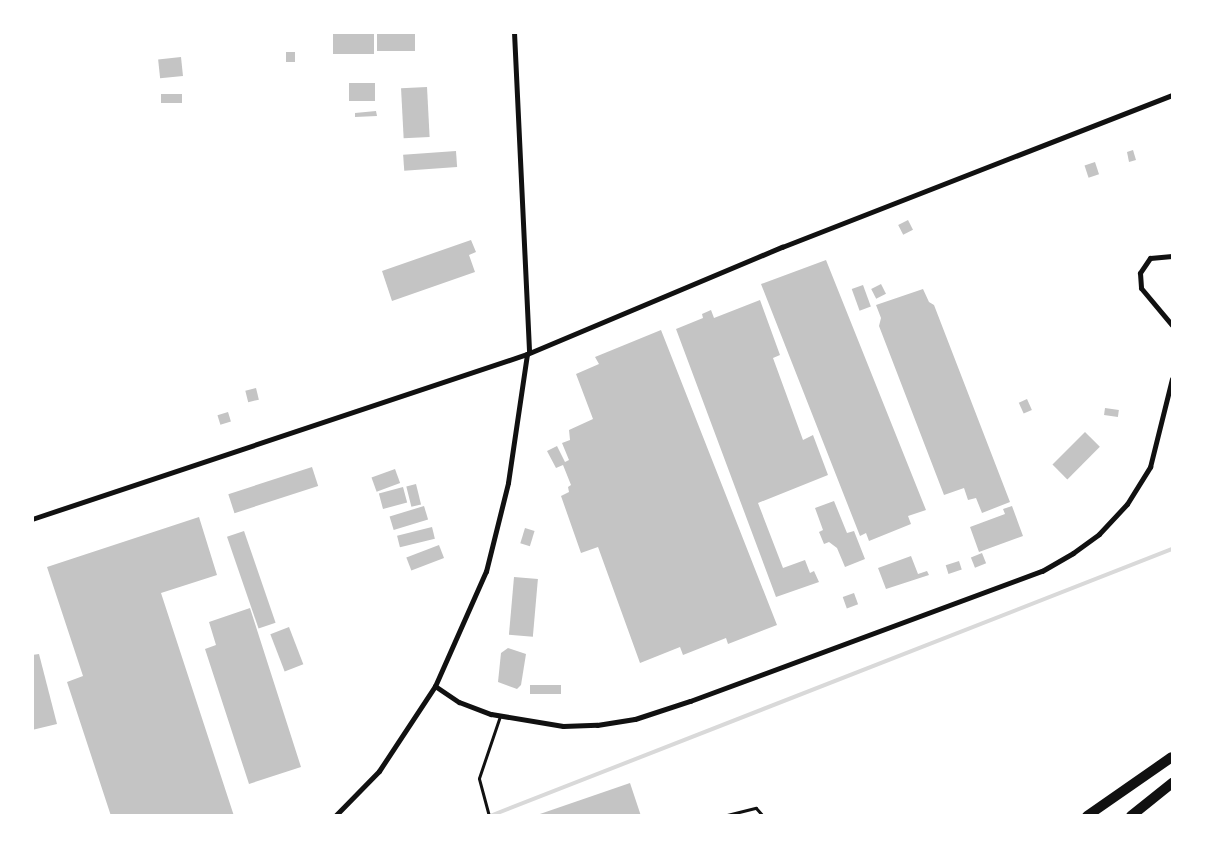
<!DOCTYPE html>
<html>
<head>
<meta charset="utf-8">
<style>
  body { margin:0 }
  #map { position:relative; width:1205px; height:848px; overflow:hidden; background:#fff; font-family:"Fira Sans Condensed",sans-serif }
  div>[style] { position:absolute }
  .stream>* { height:4px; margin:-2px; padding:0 2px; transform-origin:2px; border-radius:2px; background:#d9d9d9 }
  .building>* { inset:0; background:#c4c4c4; transform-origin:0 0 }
  .service>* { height:3px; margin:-1.5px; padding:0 1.5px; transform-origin:1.5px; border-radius:1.5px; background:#111 }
  .minor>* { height:5px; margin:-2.5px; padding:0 2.5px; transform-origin:2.5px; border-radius:2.5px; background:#111 }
  .trunk>* { height:10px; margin:-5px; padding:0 5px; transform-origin:5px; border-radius:5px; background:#111 }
  span { translate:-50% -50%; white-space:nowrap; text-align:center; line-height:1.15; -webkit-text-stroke:4px #fff; paint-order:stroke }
  .frame { position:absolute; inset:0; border:34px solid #fff; pointer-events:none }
</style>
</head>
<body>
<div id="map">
  <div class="stream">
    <i style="left:490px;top:816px;width:732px;rotate:-21.38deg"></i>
  </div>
  <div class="building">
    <i style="left:333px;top:32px;width:41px;height:22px"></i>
    <i style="left:377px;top:32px;width:38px;height:19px"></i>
    <i style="left:286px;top:52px;width:9px;height:10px"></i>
    <i style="left:181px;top:57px;width:19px;height:23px;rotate:84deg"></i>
    <i style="left:375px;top:83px;width:18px;height:26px;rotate:90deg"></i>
    <i style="left:427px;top:87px;width:50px;height:26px;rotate:87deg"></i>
    <i style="left:182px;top:94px;width:9px;height:21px;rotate:90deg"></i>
    <i style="clip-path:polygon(376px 111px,377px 116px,355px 117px,355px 113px)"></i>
    <i style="clip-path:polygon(1133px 150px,1136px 160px,1129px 162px,1127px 152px)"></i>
    <i style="left:456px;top:151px;width:16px;height:53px;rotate:86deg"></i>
    <i style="left:1095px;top:162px;width:13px;height:11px;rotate:72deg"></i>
    <i style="left:908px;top:220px;width:11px;height:11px;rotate:63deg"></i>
    <i style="clip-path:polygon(471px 240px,476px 252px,469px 255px,475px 272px,392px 301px,382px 271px)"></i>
    <i style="clip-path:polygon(826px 260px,926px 510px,908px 516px,911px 524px,869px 541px,866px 533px,860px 536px,761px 284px)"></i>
    <i style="left:881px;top:284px;width:11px;height:11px;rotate:63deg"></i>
    <i style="left:863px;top:285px;width:23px;height:12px;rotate:70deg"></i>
    <i style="clip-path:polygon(923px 289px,929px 302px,934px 305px,1010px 502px,982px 513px,976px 498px,968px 500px,964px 488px,944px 495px,879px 326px,881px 318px,876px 305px)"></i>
    <i style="clip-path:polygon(760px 300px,780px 355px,773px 358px,803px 440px,813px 435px,828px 475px,758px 503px,783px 568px,805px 560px,810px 573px,814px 571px,819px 582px,776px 597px,676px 329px,703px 318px,702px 314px,711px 310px,714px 318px)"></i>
    <i style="clip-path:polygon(661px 330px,777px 625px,728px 644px,726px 638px,683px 655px,680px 647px,640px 663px,598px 547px,581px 553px,561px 496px,569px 492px,568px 487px,571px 485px,563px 465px,556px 468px,547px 451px,557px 446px,565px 462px,569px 460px,562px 443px,570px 440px,569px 430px,593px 419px,576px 374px,599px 364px,595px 357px)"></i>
    <i style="left:256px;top:388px;width:12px;height:11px;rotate:76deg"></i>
    <i style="left:1027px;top:399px;width:12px;height:9px;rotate:66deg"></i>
    <i style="left:1105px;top:408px;width:14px;height:7px;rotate:8deg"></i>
    <i style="left:228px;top:412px;width:10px;height:11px;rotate:73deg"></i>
    <i style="left:1085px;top:432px;width:21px;height:46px;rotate:45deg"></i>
    <i style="left:312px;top:467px;width:20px;height:88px;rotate:72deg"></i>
    <i style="left:395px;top:469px;width:15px;height:25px;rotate:70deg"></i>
    <i style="left:416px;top:484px;width:21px;height:10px;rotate:76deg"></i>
    <i style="left:403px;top:487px;width:16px;height:25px;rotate:75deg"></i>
    <i style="clip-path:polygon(834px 501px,847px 533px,854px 531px,865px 559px,845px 567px,837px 548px,829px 542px,824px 544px,819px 532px,823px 530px,815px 508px)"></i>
    <i style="left:424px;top:506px;width:14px;height:36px;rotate:73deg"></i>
    <i style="clip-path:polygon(1012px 506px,1023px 536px,979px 552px,970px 527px,1005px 514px,1003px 509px)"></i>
    <i style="clip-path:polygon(199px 517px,217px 575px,161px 593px,234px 816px,111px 816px,67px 682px,83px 676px,47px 567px)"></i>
    <i style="left:432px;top:527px;width:12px;height:36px;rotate:76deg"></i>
    <i style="left:525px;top:528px;width:10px;height:16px;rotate:17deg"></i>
    <i style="left:244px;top:531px;width:97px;height:18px;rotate:71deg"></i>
    <i style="left:439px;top:545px;width:14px;height:35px;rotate:69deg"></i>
    <i style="left:982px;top:553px;width:11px;height:12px;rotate:68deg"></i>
    <i style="clip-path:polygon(911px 556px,918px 574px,927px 571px,929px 575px,886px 589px,878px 568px)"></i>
    <i style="left:959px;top:561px;width:9px;height:14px;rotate:72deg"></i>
    <i style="left:514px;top:577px;width:24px;height:58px;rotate:5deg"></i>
    <i style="left:854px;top:593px;width:12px;height:12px;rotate:70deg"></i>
    <i style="clip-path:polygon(250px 608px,301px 767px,249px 784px,205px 649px,216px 645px,209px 622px)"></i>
    <i style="left:289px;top:627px;width:40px;height:20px;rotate:69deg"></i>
    <i style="clip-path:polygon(508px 648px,526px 654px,521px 685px,517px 689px,498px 682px,501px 653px)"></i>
    <i style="clip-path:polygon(39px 654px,57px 724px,32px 730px,32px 655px)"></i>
    <i style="left:561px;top:685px;width:9px;height:31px;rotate:90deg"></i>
    <i style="clip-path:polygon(630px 783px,641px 816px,537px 816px,537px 815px)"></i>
  </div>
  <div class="service">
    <i style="left:489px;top:816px;width:39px;rotate:-105deg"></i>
    <i style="left:479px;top:778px;width:65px;rotate:-71.3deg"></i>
    <i style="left:723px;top:816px;width:34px;rotate:-14deg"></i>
    <i style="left:756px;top:808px;width:11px;rotate:49deg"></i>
  </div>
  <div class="minor">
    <i style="left:514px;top:32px;width:320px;rotate:87.3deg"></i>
    <i style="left:1172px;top:256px;width:22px;rotate:175deg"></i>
    <i style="left:1150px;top:258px;width:18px;rotate:124deg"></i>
    <i style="left:1140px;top:273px;width:15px;rotate:86deg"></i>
    <i style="left:1141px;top:288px;width:48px;rotate:50deg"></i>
    <i style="left:527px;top:354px;width:130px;rotate:98.4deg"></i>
    <i style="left:508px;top:483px;width:91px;rotate:104deg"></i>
    <i style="left:486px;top:571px;width:126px;rotate:113.9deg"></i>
    <i style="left:435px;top:686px;width:29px;rotate:34deg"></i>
    <i style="left:459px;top:702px;width:34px;rotate:21deg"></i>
    <i style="left:491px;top:714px;width:73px;rotate:9.5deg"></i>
    <i style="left:563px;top:726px;width:34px;rotate:-2deg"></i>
    <i style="left:597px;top:725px;width:38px;rotate:-9deg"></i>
    <i style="left:635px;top:719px;width:58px;rotate:-18.1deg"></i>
    <i style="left:690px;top:701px;width:375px;rotate:-20.3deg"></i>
    <i style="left:1042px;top:571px;width:36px;rotate:-30deg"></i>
    <i style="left:1073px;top:553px;width:32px;rotate:-36deg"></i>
    <i style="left:1099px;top:534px;width:41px;rotate:-47deg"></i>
    <i style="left:1127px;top:504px;width:44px;rotate:-58.1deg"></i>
    <i style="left:1150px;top:467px;width:91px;rotate:-76deg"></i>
    <i style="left:32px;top:519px;width:522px;rotate:-18.43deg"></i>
    <i style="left:527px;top:354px;width:277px;rotate:-22.8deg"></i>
    <i style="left:782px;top:247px;width:419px;rotate:-21.3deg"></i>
    <i style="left:335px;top:816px;width:63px;rotate:-45.6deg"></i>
    <i style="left:379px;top:771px;width:102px;rotate:-56.6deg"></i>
  </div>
  <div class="trunk">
    <i style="left:1087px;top:816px;width:103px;rotate:-34.8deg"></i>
    <i style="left:1131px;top:816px;width:53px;rotate:-38.8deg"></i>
  </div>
  <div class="frame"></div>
</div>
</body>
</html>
